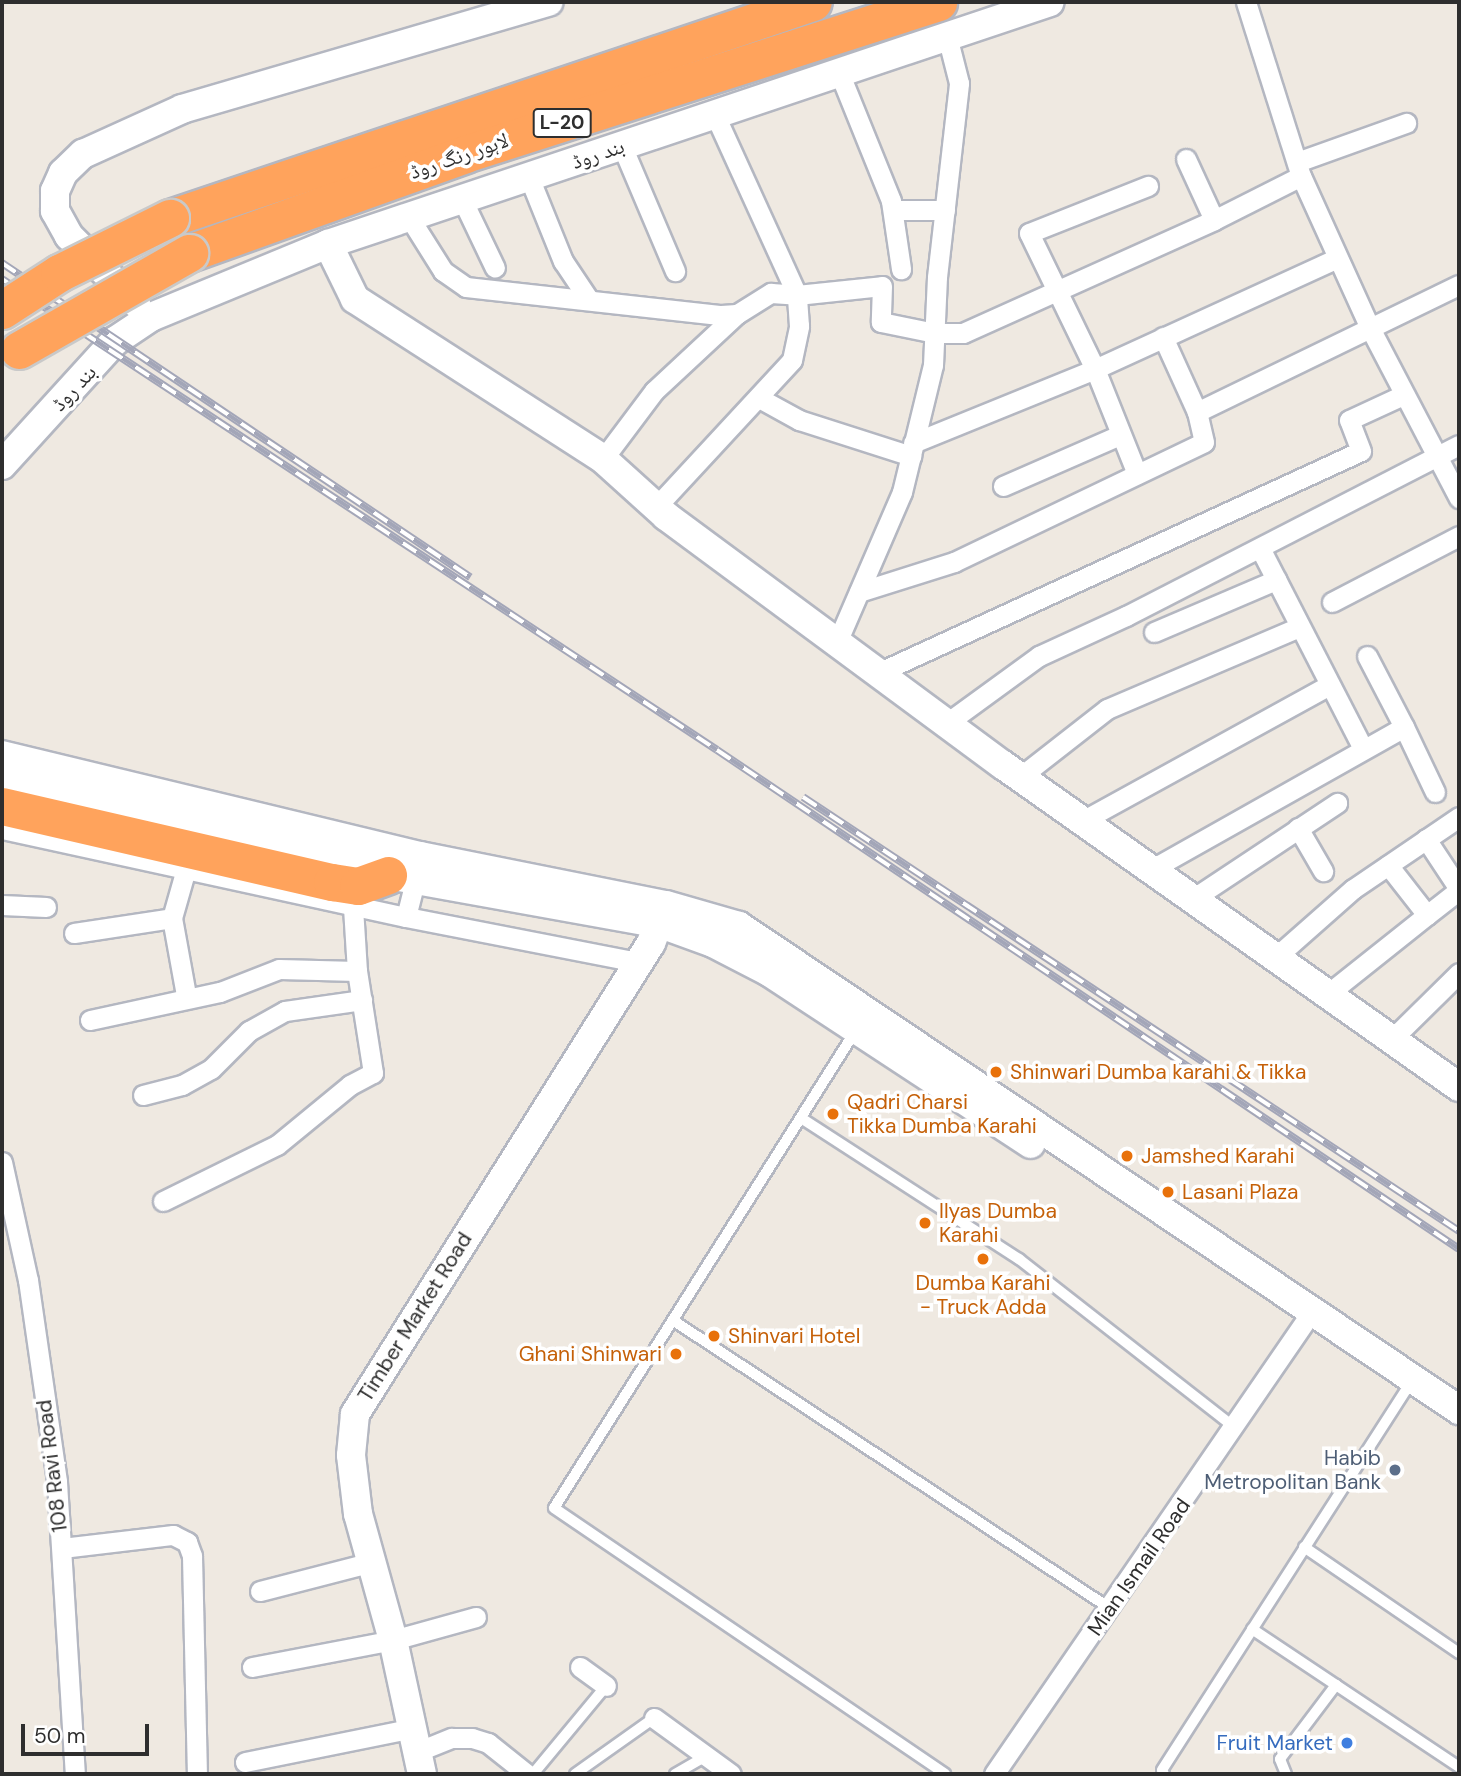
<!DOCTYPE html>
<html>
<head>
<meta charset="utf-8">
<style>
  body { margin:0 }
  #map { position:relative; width:1461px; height:1776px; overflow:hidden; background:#efe9e1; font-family:"DM Sans","Noto Naskh Arabic",sans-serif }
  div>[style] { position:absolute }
  .roads { filter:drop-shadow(2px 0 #b4b7c1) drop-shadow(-2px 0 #b4b7c1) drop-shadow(0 2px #b4b7c1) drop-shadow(0 -2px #b4b7c1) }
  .lane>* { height:10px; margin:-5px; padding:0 5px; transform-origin:5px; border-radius:5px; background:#fff }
  .street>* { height:19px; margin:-9.5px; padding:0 9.5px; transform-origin:9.5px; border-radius:9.5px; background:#fff }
  .secondary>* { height:28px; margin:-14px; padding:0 14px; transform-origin:14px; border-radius:14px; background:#fff }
  .highway>* { height:37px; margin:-18.5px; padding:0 18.5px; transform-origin:18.5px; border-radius:18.5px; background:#ffa35c }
  .rail>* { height:8px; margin-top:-4px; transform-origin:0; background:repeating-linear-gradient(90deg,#fff 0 16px,#a3a6b8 0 32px); box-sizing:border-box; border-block:2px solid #a3a6b8 }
  .bridges { filter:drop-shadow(2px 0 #c9c9c9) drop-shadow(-2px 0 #c9c9c9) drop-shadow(0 2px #c9c9c9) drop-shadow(0 -2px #c9c9c9) }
  .highway-bridge>* { height:37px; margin:-18.5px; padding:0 18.5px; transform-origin:18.5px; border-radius:18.5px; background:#ffa35c }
  .dots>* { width:19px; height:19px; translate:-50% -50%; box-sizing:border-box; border:4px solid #fff; border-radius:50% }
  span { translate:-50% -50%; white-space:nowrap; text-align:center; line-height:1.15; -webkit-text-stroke:7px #fff; paint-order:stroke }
  .shield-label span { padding:2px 5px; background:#fff; border:2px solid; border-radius:5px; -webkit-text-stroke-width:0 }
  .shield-label { font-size:19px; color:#2e2e2e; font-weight:700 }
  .street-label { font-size:21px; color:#2e2e2e }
  .food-label { font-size:21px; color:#c56008 }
  .left { translate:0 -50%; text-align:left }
  .right { translate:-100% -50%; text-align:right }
  .service-label { font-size:21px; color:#4e5e75 }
  .shop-label { font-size:21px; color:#366cbe }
  .frame { position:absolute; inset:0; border:4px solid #2e2e2e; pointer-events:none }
  .scale { position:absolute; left:21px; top:1724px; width:128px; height:32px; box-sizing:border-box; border:4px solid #2e2e2e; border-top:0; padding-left:9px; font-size:21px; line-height:24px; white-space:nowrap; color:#2e2e2e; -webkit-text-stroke:5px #fff; paint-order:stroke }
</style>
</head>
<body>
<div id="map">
  <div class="roads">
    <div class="lane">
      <i style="left:856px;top:1030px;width:565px;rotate:122.28deg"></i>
      <i style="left:554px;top:1508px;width:473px;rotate:34.2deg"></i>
      <i style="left:801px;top:1118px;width:260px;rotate:32.9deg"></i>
      <i style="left:1019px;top:1259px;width:273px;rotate:38deg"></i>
      <i style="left:674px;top:1321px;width:523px;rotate:33.39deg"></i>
      <i style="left:1304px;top:1547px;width:188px;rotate:34.4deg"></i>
      <i style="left:1252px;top:1629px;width:249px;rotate:33.7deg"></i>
      <i style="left:533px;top:1774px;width:114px;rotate:-50.3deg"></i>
      <i style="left:575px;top:1774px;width:97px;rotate:-35.3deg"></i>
      <i style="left:675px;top:1774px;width:34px;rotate:-30deg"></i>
      <i style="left:1164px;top:1774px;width:4px;rotate:-117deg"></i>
      <i style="left:1162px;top:1770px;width:463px;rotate:-57.3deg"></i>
      <i style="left:1286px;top:1774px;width:16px;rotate:-112deg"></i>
      <i style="left:1280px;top:1759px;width:93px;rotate:-52.9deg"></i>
    </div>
    <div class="street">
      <i style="left:1246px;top:2px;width:182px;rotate:72.5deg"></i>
      <i style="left:1301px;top:176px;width:167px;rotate:65.6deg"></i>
      <i style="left:1370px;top:328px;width:192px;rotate:62.4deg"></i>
      <i style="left:839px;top:72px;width:139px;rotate:68deg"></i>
      <i style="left:891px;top:201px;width:69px;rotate:81.6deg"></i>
      <i style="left:622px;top:146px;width:136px;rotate:67deg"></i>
      <i style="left:1186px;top:159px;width:67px;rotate:65.3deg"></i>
      <i style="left:1297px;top:162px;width:116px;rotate:-19.7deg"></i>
      <i style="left:529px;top:177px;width:91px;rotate:68deg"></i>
      <i style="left:563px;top:261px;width:47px;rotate:56.3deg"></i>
      <i style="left:462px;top:199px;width:76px;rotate:64.4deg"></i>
      <i style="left:893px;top:210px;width:52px"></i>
      <i style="left:409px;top:217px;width:64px;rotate:57.8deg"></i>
      <i style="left:443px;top:271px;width:28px;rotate:35deg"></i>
      <i style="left:466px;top:287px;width:257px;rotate:6.3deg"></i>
      <i style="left:721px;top:315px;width:16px;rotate:-4deg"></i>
      <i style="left:737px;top:314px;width:40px;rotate:-32deg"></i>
      <i style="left:771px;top:293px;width:26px;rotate:4deg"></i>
      <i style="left:797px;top:295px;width:85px;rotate:-6deg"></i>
      <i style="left:882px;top:286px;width:36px;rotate:92deg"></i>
      <i style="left:881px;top:322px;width:55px;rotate:11.5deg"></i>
      <i style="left:935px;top:333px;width:28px"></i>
      <i style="left:963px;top:333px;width:275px;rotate:-24.2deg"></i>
      <i style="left:1214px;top:220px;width:97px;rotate:-26.8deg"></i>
      <i style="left:1163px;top:337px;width:82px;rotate:65.6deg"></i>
      <i style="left:759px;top:398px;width:46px;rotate:28.8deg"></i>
      <i style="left:799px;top:420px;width:118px;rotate:17.8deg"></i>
      <i style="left:913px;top:443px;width:196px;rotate:-22.1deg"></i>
      <i style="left:1095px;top:369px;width:266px;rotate:-24.6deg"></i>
      <i style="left:603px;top:459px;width:85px;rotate:-53.1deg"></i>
      <i style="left:654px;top:391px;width:113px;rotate:-42.9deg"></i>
      <i style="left:1137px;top:474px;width:113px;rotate:-111.8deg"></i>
      <i style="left:1095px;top:369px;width:151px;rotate:-115.9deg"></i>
      <i style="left:1029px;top:233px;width:128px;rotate:-21.6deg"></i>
      <i style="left:1003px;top:486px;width:128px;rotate:-23.6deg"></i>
      <i style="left:656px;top:507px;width:200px;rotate:-47.2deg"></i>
      <i style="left:792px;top:360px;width:35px;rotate:-78deg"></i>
      <i style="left:799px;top:326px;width:31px;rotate:-94deg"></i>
      <i style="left:797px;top:295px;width:198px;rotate:-114.5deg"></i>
      <i style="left:1260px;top:548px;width:225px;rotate:62.8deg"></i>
      <i style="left:859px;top:592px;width:100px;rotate:-17.5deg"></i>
      <i style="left:954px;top:562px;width:277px;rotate:-25.6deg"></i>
      <i style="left:1204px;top:442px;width:31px;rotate:-103deg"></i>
      <i style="left:1197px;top:412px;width:291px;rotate:-25.9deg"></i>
      <i style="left:1332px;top:602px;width:143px;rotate:-27.5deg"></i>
      <i style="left:1154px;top:632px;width:133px;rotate:-23.1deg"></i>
      <i style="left:838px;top:640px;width:161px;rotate:-66.6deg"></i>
      <i style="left:902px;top:492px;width:131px;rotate:-76.3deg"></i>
      <i style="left:933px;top:365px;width:88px;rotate:-87.4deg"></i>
      <i style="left:937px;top:277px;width:195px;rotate:-83.5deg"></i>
      <i style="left:959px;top:83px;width:49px;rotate:-104.3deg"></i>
      <i style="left:880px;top:672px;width:529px;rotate:-24.68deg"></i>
      <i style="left:1361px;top:451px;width:33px;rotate:-111deg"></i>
      <i style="left:1349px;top:420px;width:60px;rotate:-24.8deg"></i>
      <i style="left:947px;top:723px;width:114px;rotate:-36.1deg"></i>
      <i style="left:1039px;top:656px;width:96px;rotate:-24.7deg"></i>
      <i style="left:1126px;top:616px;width:374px;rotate:-27.2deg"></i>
      <i style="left:1404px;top:727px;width:72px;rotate:64.5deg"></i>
      <i style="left:1020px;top:777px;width:110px;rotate:-38deg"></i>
      <i style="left:1107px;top:709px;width:209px;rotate:-23.1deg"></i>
      <i style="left:1082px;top:821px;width:281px;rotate:-28.8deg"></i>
      <i style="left:1298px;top:828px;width:50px;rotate:59.8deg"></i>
      <i style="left:2px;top:829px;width:413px;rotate:12.3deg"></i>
      <i style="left:406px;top:917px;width:49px;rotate:-76deg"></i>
      <i style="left:1426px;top:839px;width:60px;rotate:56.6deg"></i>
      <i style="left:1152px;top:869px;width:289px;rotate:-29.4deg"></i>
      <i style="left:1404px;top:727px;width:80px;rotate:-117.5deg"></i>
      <i style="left:1194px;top:898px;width:172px;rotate:-33.6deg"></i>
      <i style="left:2px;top:905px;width:44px;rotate:2.6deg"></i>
      <i style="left:1427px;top:915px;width:41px;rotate:-38deg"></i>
      <i style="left:406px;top:917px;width:236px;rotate:11deg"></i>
      <i style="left:74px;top:933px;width:99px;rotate:-8.7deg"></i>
      <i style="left:1277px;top:956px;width:101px;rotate:-41.4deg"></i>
      <i style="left:1353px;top:889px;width:128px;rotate:-34.2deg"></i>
      <i style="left:1329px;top:993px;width:125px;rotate:-38.5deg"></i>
      <i style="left:1427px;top:915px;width:63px;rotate:-128deg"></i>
      <i style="left:186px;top:995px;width:78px;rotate:-100.3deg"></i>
      <i style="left:172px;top:918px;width:51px;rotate:-74.1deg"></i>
      <i style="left:90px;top:1020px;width:133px;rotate:-12.2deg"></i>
      <i style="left:220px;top:992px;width:63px;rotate:-21.3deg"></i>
      <i style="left:279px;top:969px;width:78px;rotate:1.5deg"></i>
      <i style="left:1392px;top:1039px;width:94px;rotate:-44.6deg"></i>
      <i style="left:143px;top:1095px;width:40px;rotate:-14.4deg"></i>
      <i style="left:182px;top:1085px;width:33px;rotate:-29deg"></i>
      <i style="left:211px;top:1069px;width:54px;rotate:-45deg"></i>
      <i style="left:249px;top:1031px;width:41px;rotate:-29.1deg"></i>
      <i style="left:285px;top:1011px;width:78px;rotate:-8.1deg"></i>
      <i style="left:2px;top:1162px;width:121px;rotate:77.6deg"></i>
      <i style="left:28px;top:1280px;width:204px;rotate:81.8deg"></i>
      <i style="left:57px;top:1482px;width:293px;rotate:86.5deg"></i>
      <i style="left:163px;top:1201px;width:127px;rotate:-26.2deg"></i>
      <i style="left:277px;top:1145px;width:94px;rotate:-39.4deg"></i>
      <i style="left:350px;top:1085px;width:26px;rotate:-28deg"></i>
      <i style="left:373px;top:1073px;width:103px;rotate:-98.9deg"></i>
      <i style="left:357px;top:971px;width:64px;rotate:-93.6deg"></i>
      <i style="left:62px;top:1548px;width:112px;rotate:-6.7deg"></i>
      <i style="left:173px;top:1535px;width:16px;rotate:27deg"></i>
      <i style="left:187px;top:1542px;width:15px;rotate:70deg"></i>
      <i style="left:192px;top:1556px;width:218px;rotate:88.7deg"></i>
      <i style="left:260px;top:1591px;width:116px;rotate:-14.5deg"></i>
      <i style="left:252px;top:1667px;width:144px;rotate:-10.8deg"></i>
      <i style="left:393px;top:1640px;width:86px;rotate:-15.5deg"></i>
      <i style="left:580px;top:1667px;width:32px;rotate:36deg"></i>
      <i style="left:654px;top:1718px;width:95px;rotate:36deg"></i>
      <i style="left:419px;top:1751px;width:35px;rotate:-22deg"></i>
      <i style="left:452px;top:1738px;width:20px"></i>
      <i style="left:472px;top:1738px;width:17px;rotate:17deg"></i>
      <i style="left:488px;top:1743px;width:50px;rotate:38.5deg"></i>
      <i style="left:245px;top:1762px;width:172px;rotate:-11.4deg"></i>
      <i style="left:994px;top:1774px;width:547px;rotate:-55.5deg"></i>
    </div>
    <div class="secondary">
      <i style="left:328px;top:244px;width:61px;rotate:63.9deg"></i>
      <i style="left:355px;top:299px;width:295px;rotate:32.8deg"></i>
      <i style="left:603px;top:459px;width:85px;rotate:42.1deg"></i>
      <i style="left:666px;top:516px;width:419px;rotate:36.5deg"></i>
      <i style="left:1003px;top:765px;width:558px;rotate:35.23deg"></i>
      <i style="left:136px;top:303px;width:95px;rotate:-135deg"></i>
      <i style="left:69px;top:236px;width:29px;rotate:-119deg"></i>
      <i style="left:55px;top:211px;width:20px;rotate:-90deg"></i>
      <i style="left:55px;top:191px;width:20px;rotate:-66deg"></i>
      <i style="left:63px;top:173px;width:28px;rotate:-44deg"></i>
      <i style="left:83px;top:154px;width:109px;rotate:-24.4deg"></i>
      <i style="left:182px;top:109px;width:382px;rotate:-16.3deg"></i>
      <i style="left:2px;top:465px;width:168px;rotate:-47.7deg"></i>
      <i style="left:115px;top:341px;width:43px;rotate:-33.7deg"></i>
      <i style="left:151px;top:317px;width:191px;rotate:-22.4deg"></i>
      <i style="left:328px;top:244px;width:761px;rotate:-18.53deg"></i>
      <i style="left:2px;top:755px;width:430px;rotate:13.6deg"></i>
      <i style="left:420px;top:856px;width:251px;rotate:11.3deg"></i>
      <i style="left:666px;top:905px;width:76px;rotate:16deg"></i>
      <i style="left:739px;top:926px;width:868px;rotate:33.91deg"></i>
      <i style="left:2px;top:782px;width:397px;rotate:13.5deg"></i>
      <i style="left:388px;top:875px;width:277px;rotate:10.2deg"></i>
      <i style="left:661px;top:924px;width:55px;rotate:20.1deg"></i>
      <i style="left:713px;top:943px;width:63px;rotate:27.4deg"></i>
      <i style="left:769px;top:972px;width:313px;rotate:33.3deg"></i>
      <i style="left:422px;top:1774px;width:137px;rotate:-102.2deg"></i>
      <i style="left:393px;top:1640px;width:131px;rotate:-105.5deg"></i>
      <i style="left:358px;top:1514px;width:59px;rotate:-96.8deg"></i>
      <i style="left:351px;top:1455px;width:41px;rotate:-84.4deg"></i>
      <i style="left:355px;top:1414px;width:556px;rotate:-57.85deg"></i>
      <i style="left:651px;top:943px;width:38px;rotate:-68deg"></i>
    </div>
    <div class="highway">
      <i style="left:170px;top:218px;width:678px;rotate:-18.57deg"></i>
      <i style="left:189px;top:253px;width:293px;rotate:-19.7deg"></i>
      <i style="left:465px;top:154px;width:497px;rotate:-17.8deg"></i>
      <i style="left:2px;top:806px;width:339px;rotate:13deg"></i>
      <i style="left:332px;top:882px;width:26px;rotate:9deg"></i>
      <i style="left:358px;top:886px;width:32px;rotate:-20deg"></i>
    </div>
  </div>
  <div class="rail">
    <i style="left:2px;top:263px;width:564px;rotate:33.86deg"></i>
    <i style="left:2px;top:279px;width:856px;rotate:33.37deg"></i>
    <i style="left:717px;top:750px;width:894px;rotate:33.92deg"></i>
    <i style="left:803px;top:797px;width:787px;rotate:33.49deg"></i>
  </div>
  <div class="bridges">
    <div class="highway-bridge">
      <i style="left:2px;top:310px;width:68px;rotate:-33deg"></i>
      <i style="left:59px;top:273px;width:124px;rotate:-26.4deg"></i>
      <i style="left:19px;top:350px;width:196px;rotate:-29.7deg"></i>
    </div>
  </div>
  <div class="dots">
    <i style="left:996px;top:1072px;background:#e8710a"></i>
    <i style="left:833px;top:1114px;background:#e8710a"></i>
    <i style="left:1127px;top:1156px;background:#e8710a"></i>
    <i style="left:1168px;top:1192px;background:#e8710a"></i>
    <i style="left:925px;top:1223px;background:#e8710a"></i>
    <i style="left:983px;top:1259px;background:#e8710a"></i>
    <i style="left:714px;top:1336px;background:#e8710a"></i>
    <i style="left:676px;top:1354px;background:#e8710a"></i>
    <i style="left:1395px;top:1470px;background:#5c6f8a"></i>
    <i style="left:1347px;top:1743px;background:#3f7fe0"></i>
  </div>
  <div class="shield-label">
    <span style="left:562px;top:123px">L-20</span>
  </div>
  <div class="street-label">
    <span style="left:598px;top:154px;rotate:-19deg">بند روڈ</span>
    <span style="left:459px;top:156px;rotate:-19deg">لاہور رنگ روڈ</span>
    <span style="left:74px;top:388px;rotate:-47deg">بند روڈ</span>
    <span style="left:415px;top:1317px;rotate:-58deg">Timber Market Road</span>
    <span style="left:52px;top:1466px;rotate:-97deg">108 Ravi Road</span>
    <span style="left:1139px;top:1567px;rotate:-55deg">Mian Ismail Road</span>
  </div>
  <div class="food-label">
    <span class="left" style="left:1010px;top:1072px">Shinwari Dumba karahi &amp; Tikka</span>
    <span class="left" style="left:847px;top:1114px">Qadri Charsi<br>Tikka Dumba Karahi</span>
    <span class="left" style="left:1141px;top:1156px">Jamshed Karahi</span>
    <span class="left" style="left:1182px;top:1192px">Lasani Plaza</span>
    <span class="left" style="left:939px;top:1223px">Ilyas Dumba<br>Karahi</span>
    <span style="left:983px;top:1295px">Dumba Karahi<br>- Truck Adda</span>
    <span class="left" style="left:728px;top:1336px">Shinvari Hotel</span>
    <span class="right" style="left:662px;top:1354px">Ghani Shinwari</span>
  </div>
  <div class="service-label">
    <span class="right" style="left:1381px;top:1470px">Habib<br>Metropolitan Bank</span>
  </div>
  <div class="shop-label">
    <span class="right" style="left:1333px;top:1743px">Fruit Market</span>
  </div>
  <div class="frame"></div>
  <div class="scale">50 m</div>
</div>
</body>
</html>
